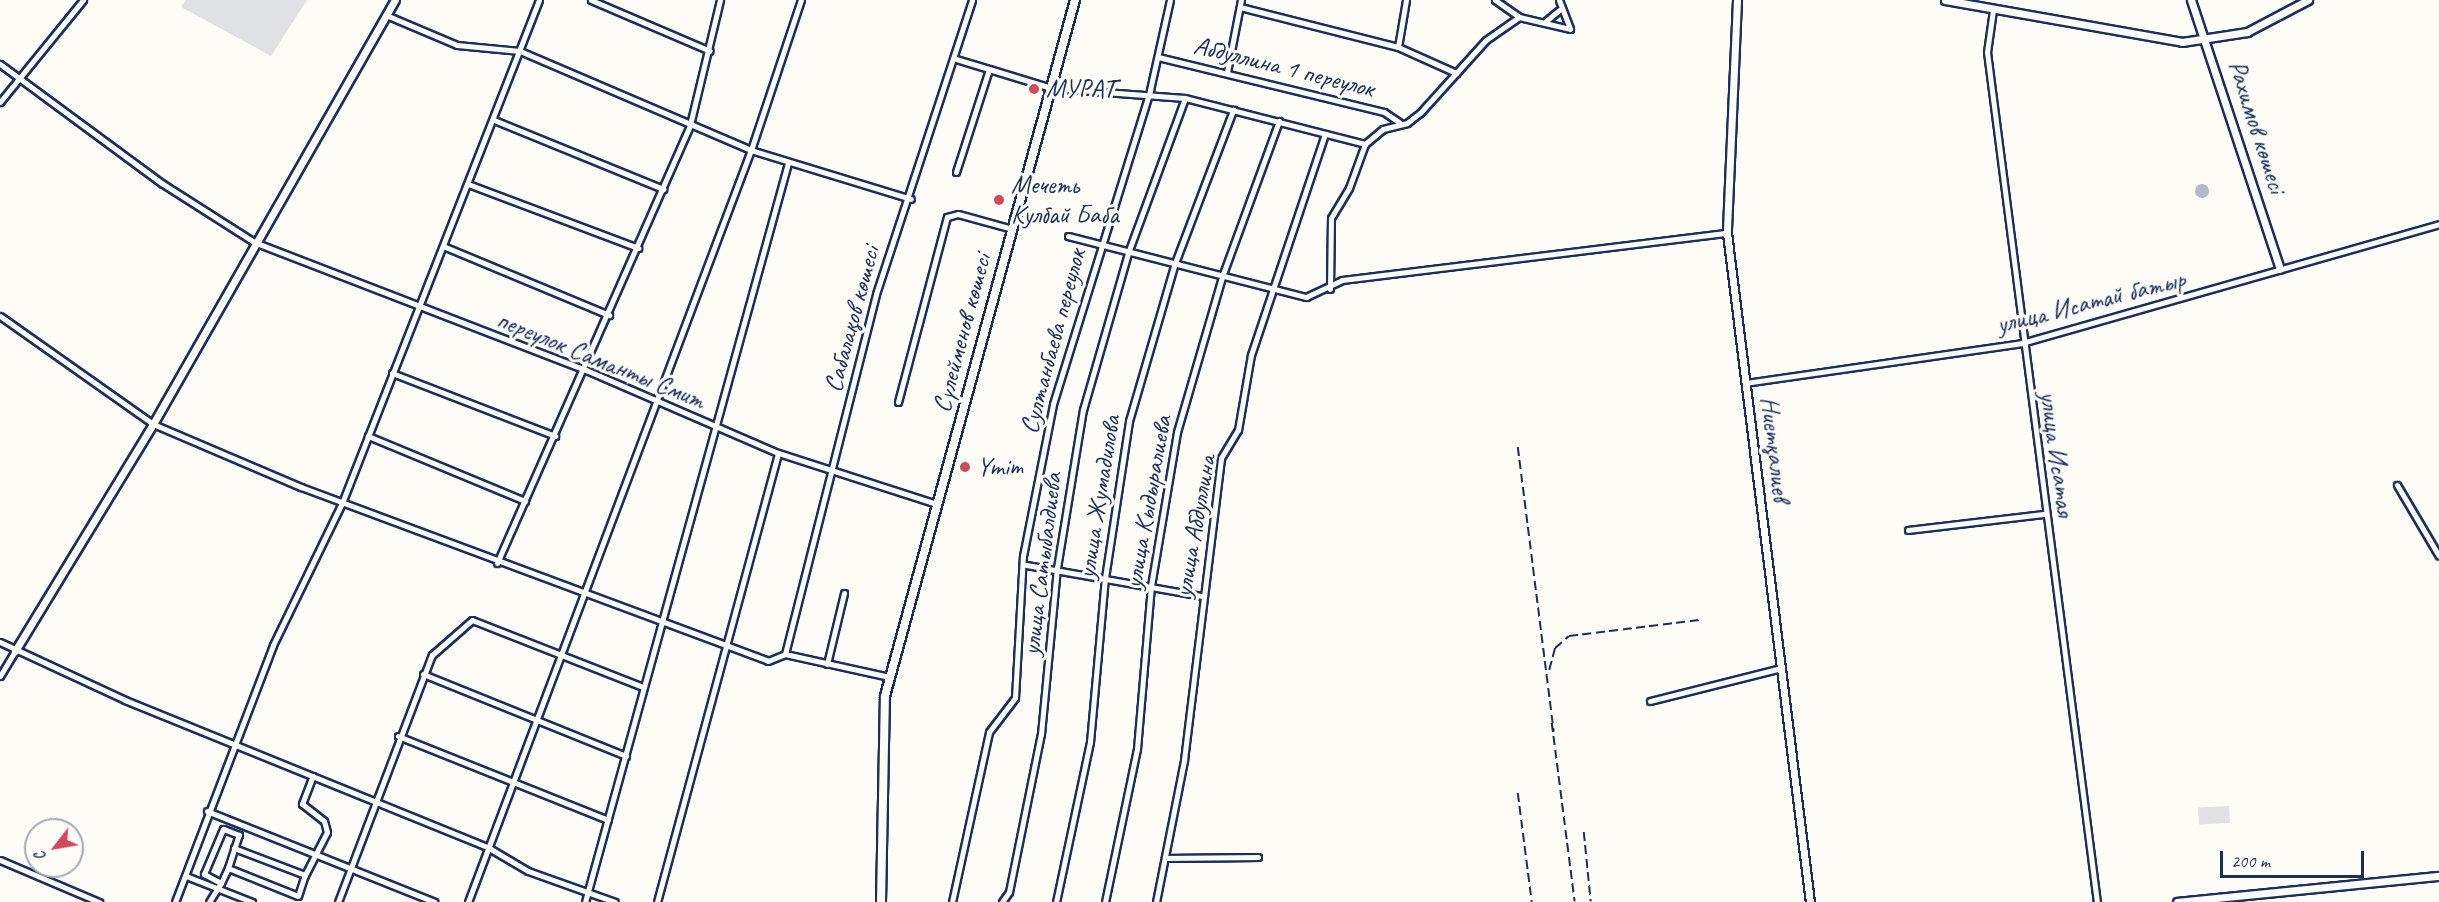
<!DOCTYPE html>
<html>
<head>
<meta charset="utf-8">
<style>
  body { margin:0 }
  #map { position:relative; width:2439px; height:902px; overflow:hidden; background:#fdfcf7; font-family:Caveat,sans-serif }
  div>[style] { position:absolute }
  .green>* { inset:0; background:#e0e1e3; transform-origin:0 0 }
  .water>* { inset:0; background:#b3b8c5 }
  .round { border-radius:50% }
  .roads { filter:drop-shadow(2px 0 #1b2f5e) drop-shadow(-2px 0 #1b2f5e) drop-shadow(0 2px #1b2f5e) drop-shadow(0 -2px #1b2f5e) }
  .minor>* { height:5px; margin:-2.5px; padding:0 2.5px; transform-origin:2.5px; border-radius:2.5px; background:#fdfcf7 }
  .tertiary>* { height:7px; margin:-3.5px; padding:0 3.5px; transform-origin:3.5px; border-radius:3.5px; background:#fdfcf7 }
  .secondary>* { height:8px; margin:-4px; padding:0 4px; transform-origin:4px; border-radius:4px; background:#fdfcf7 }
  .rail>* { height:1.5px; margin-top:-0.75px; transform-origin:0; background:repeating-linear-gradient(90deg,#1b2f5e 0 9px,transparent 0 13.5px) }
  .dots>* { width:16px; height:16px; translate:-50% -50%; box-sizing:border-box; border:3px solid #fdfcf7; border-radius:50% }
  span { translate:-50% -50%; white-space:nowrap; text-align:center; line-height:1.15; -webkit-text-stroke:6px #fdfcf7; paint-order:stroke }
  .street-label { font-size:26px; color:#1b2f5e }
  .poi-label { font-size:26px; color:#1b2f5e }
  .left { translate:0 -50%; text-align:left }
  .north { position:absolute; left:24px; top:818px; width:60px; height:60px; box-sizing:border-box; background:#fdfcf7; border:2px solid #a3aaba; border-radius:50%; rotate:239deg; font-size:16px; font-weight:700; line-height:24px; text-align:center; color:#1b2f5e }
  .north::after { content:''; display:block; margin:auto; width:21px; height:27px; background:#d1495b; clip-path:polygon(50% 0,100% 100%,50% 72%,0 100%) }
  .scale { position:absolute; left:2220px; top:851px; width:144px; height:27px; box-sizing:border-box; border:3px solid #1b2f5e; border-top:0; padding-left:8px; font-size:18px; line-height:21px; white-space:nowrap; color:#1b2f5e; -webkit-text-stroke:4px #fdfcf7; paint-order:stroke }
</style>
</head>
<body>
<div id="map">
  <div class="green">
    <i style="clip-path:polygon(186px 0,307px 0,271px 56px,181px 7px)"></i>
    <i style="left:2229px;top:806px;width:17px;height:31px;rotate:87deg"></i>
  </div>
  <div class="water">
    <i class="round" style="left:2195px;top:184px;width:14px;height:14px"></i>
  </div>
  <div class="roads">
    <div class="minor">
      <i style="left:591px;top:0;width:129px;rotate:23.2deg"></i>
      <i style="left:1495px;top:0;width:29px;rotate:35deg"></i>
      <i style="left:1519px;top:17px;width:52px;rotate:13.2deg"></i>
      <i style="left:1559px;top:0;width:31px;rotate:69deg"></i>
      <i style="left:1240px;top:7px;width:163px;rotate:14.2deg"></i>
      <i style="left:1398px;top:47px;width:64px;rotate:24.1deg"></i>
      <i style="left:1993px;top:10px;width:42px;rotate:98.1deg"></i>
      <i style="left:1987px;top:52px;width:857px;rotate:82.63deg"></i>
      <i style="left:386px;top:15px;width:77px;rotate:22.9deg"></i>
      <i style="left:457px;top:45px;width:63px;rotate:5.4deg"></i>
      <i style="left:520px;top:51px;width:251px;rotate:23.2deg"></i>
      <i style="left:751px;top:150px;width:167px;rotate:17deg"></i>
      <i style="left:1546px;top:21px;width:17px;rotate:-40deg"></i>
      <i style="left:1398px;top:47px;width:48px;rotate:-80.3deg"></i>
      <i style="left:1158px;top:57px;width:233px;rotate:13.7deg"></i>
      <i style="left:1384px;top:112px;width:18px;rotate:34deg"></i>
      <i style="left:0;top:64px;width:202px;rotate:36.4deg"></i>
      <i style="left:163px;top:184px;width:108px;rotate:32.5deg"></i>
      <i style="left:254px;top:242px;width:356px;rotate:21.1deg"></i>
      <i style="left:586px;top:370px;width:209px;rotate:23.4deg"></i>
      <i style="left:778px;top:453px;width:167px;rotate:17.8deg"></i>
      <i style="left:989px;top:69px;width:65px;rotate:17deg"></i>
      <i style="left:1051px;top:88px;width:134px;rotate:4.3deg"></i>
      <i style="left:1185px;top:98px;width:186px;rotate:14.3deg"></i>
      <i style="left:1227px;top:72px;width:73px;rotate:-79deg"></i>
      <i style="left:0;top:102px;width:132px;rotate:-50.9deg"></i>
      <i style="left:494px;top:120px;width:183px;rotate:22.2deg"></i>
      <i style="left:956px;top:172px;width:108px;rotate:-72.2deg"></i>
      <i style="left:989px;top:69px;width:34px;rotate:-163deg"></i>
      <i style="left:468px;top:184px;width:182px;rotate:20.6deg"></i>
      <i style="left:1068px;top:236px;width:246px;rotate:14.4deg"></i>
      <i style="left:1306px;top:297px;width:40px;rotate:-25deg"></i>
      <i style="left:1342px;top:280px;width:388px;rotate:-7deg"></i>
      <i style="left:443px;top:246px;width:180px;rotate:22.6deg"></i>
      <i style="left:1330px;top:289px;width:71px;rotate:-89.2deg"></i>
      <i style="left:1331px;top:218px;width:35px;rotate:-59deg"></i>
      <i style="left:1349px;top:188px;width:47px;rotate:-70deg"></i>
      <i style="left:1365px;top:144px;width:23px;rotate:-40deg"></i>
      <i style="left:1383px;top:129px;width:25px;rotate:-14deg"></i>
      <i style="left:1407px;top:123px;width:16px;rotate:-38deg"></i>
      <i style="left:1420px;top:113px;width:98px;rotate:-47.9deg"></i>
      <i style="left:1486px;top:40px;width:40px;rotate:-34.9deg"></i>
      <i style="left:0;top:316px;width:187px;rotate:35.2deg"></i>
      <i style="left:153px;top:424px;width:161px;rotate:23.1deg"></i>
      <i style="left:301px;top:487px;width:498px;rotate:20.4deg"></i>
      <i style="left:768px;top:661px;width:18px;rotate:-22deg"></i>
      <i style="left:785px;top:654px;width:107px;rotate:12.4deg"></i>
      <i style="left:392px;top:373px;width:175px;rotate:21.1deg"></i>
      <i style="left:1745px;top:383px;width:280px;rotate:-8.2deg"></i>
      <i style="left:2022px;top:343px;width:434px;rotate:-15.9deg"></i>
      <i style="left:898px;top:402px;width:191px;rotate:-75.2deg"></i>
      <i style="left:947px;top:217px;width:11px;rotate:-15deg"></i>
      <i style="left:958px;top:214px;width:56px;rotate:15.5deg"></i>
      <i style="left:368px;top:436px;width:170px;rotate:22.5deg"></i>
      <i style="left:2397px;top:485px;width:82px;rotate:59.4deg"></i>
      <i style="left:1908px;top:530px;width:138px;rotate:-6.7deg"></i>
      <i style="left:497px;top:563px;width:479px;rotate:-66.2deg"></i>
      <i style="left:690px;top:125px;width:129px;rotate:-76.5deg"></i>
      <i style="left:1026px;top:565px;width:178px;rotate:10deg"></i>
      <i style="left:0;top:642px;width:138px;rotate:24.9deg"></i>
      <i style="left:125px;top:700px;width:393px;rotate:22.1deg"></i>
      <i style="left:489px;top:848px;width:45px;rotate:30.5deg"></i>
      <i style="left:528px;top:871px;width:92px;rotate:19.6deg"></i>
      <i style="left:785px;top:654px;width:371px;rotate:-75.8deg"></i>
      <i style="left:876px;top:294px;width:309px;rotate:-71.9deg"></i>
      <i style="left:827px;top:664px;width:73px;rotate:-76.5deg"></i>
      <i style="left:423px;top:674px;width:219px;rotate:22deg"></i>
      <i style="left:0;top:676px;width:29px;rotate:-59deg"></i>
      <i style="left:1650px;top:701px;width:135px;rotate:-14.1deg"></i>
      <i style="left:398px;top:736px;width:226px;rotate:21.8deg"></i>
      <i style="left:207px;top:811px;width:245px;rotate:21.8deg"></i>
      <i style="left:1165px;top:858px;width:93px;rotate:-0.6deg"></i>
      <i style="left:0;top:860px;width:108px;rotate:23deg"></i>
      <i style="left:228px;top:868px;width:75px;rotate:21.8deg"></i>
      <i style="left:298px;top:896px;width:22px;rotate:-72deg"></i>
      <i style="left:305px;top:875px;width:76px;rotate:-159.2deg"></i>
      <i style="left:305px;top:875px;width:48px;rotate:-62.9deg"></i>
      <i style="left:327px;top:832px;width:11px;rotate:-105deg"></i>
      <i style="left:324px;top:821px;width:28px;rotate:-142deg"></i>
      <i style="left:302px;top:804px;width:30px;rotate:-69deg"></i>
      <i style="left:186px;top:876px;width:71px;rotate:21.5deg"></i>
      <i style="left:217px;top:889px;width:7px;rotate:-56deg"></i>
      <i style="left:221px;top:883px;width:17px;rotate:-65deg"></i>
      <i style="left:228px;top:868px;width:35px;rotate:-72deg"></i>
      <i style="left:239px;top:835px;width:17px;rotate:-159deg"></i>
      <i style="left:223px;top:829px;width:49px;rotate:112.9deg"></i>
      <i style="left:204px;top:874px;width:19px;rotate:28deg"></i>
      <i style="left:175px;top:902px;width:275px;rotate:-69.1deg"></i>
      <i style="left:273px;top:645px;width:158px;rotate:-64.1deg"></i>
      <i style="left:342px;top:503px;width:540px;rotate:-68.61deg"></i>
      <i style="left:209px;top:902px;width:15px;rotate:-58deg"></i>
      <i style="left:338px;top:902px;width:264px;rotate:-69.2deg"></i>
      <i style="left:432px;top:655px;width:53px;rotate:-41.2deg"></i>
      <i style="left:472px;top:620px;width:184px;rotate:21.4deg"></i>
      <i style="left:468px;top:902px;width:803px;rotate:-69.38deg"></i>
      <i style="left:751px;top:150px;width:158px;rotate:-71.6deg"></i>
      <i style="left:585px;top:902px;width:766px;rotate:-74.64deg"></i>
      <i style="left:657px;top:902px;width:465px;rotate:-74.9deg"></i>
      <i style="left:952px;top:902px;width:174px;rotate:-77.7deg"></i>
      <i style="left:989px;top:732px;width:43px;rotate:-52.6deg"></i>
      <i style="left:1015px;top:698px;width:142px;rotate:-86.8deg"></i>
      <i style="left:1023px;top:556px;width:155px;rotate:-78.8deg"></i>
      <i style="left:1053px;top:404px;width:329px;rotate:-72.8deg"></i>
      <i style="left:1150px;top:90px;width:92px;rotate:-77.5deg"></i>
      <i style="left:1002px;top:902px;width:12px;rotate:-55deg"></i>
      <i style="left:1009px;top:892px;width:161px;rotate:-78.6deg"></i>
      <i style="left:1041px;top:734px;width:167px;rotate:-84.5deg"></i>
      <i style="left:1057px;top:568px;width:160px;rotate:-80.7deg"></i>
      <i style="left:1083px;top:410px;width:163px;rotate:-74deg"></i>
      <i style="left:1128px;top:253px;width:165px;rotate:-69.8deg"></i>
      <i style="left:1056px;top:902px;width:164px;rotate:-78deg"></i>
      <i style="left:1090px;top:742px;width:165px;rotate:-84.8deg"></i>
      <i style="left:1105px;top:578px;width:159px;rotate:-81.3deg"></i>
      <i style="left:1129px;top:421px;width:165px;rotate:-73.8deg"></i>
      <i style="left:1175px;top:263px;width:164px;rotate:-69.2deg"></i>
      <i style="left:1105px;top:902px;width:156px;rotate:-78.2deg"></i>
      <i style="left:1137px;top:749px;width:164px;rotate:-85.1deg"></i>
      <i style="left:1151px;top:586px;width:156px;rotate:-80.4deg"></i>
      <i style="left:1177px;top:432px;width:165px;rotate:-73.8deg"></i>
      <i style="left:1223px;top:274px;width:163px;rotate:-69.9deg"></i>
      <i style="left:1156px;top:902px;width:145px;rotate:-78.8deg"></i>
      <i style="left:1184px;top:760px;width:304px;rotate:-83deg"></i>
      <i style="left:1221px;top:458px;width:33px;rotate:-59deg"></i>
      <i style="left:1238px;top:430px;width:76px;rotate:-80.2deg"></i>
      <i style="left:1251px;top:355px;width:233px;rotate:-71.5deg"></i>
    </div>
    <div class="tertiary">
      <i style="left:1737px;top:0;width:233px;rotate:92.5deg"></i>
      <i style="left:1727px;top:233px;width:674px;rotate:82.93deg"></i>
      <i style="left:1945px;top:0;width:241px;rotate:10deg"></i>
      <i style="left:2182px;top:42px;width:66px;rotate:-8.7deg"></i>
      <i style="left:2247px;top:32px;width:69px;rotate:-27.7deg"></i>
      <i style="left:2191px;top:0;width:283px;rotate:71.7deg"></i>
      <i style="left:15px;top:651px;width:266px;rotate:-58.7deg"></i>
      <i style="left:153px;top:424px;width:488px;rotate:-60.3deg"></i>
      <i style="left:2177px;top:902px;width:263px;rotate:-5.7deg"></i>
    </div>
    <div class="secondary">
      <i style="left:881px;top:902px;width:206px;rotate:-88.9deg"></i>
      <i style="left:885px;top:696px;width:721px;rotate:-74.73deg"></i>
    </div>
  </div>
  <div class="rail">
    <i style="left:1518px;top:447px;width:287px;rotate:82.8deg"></i>
    <i style="left:1549px;top:670px;width:23px;rotate:-75deg"></i>
    <i style="left:1555px;top:648px;width:18px;rotate:-41deg"></i>
    <i style="left:1569px;top:636px;width:131px;rotate:-7deg"></i>
    <i style="left:1552px;top:723px;width:180px;rotate:82.7deg"></i>
    <i style="left:1518px;top:793px;width:110px;rotate:82.7deg"></i>
    <i style="left:1584px;top:832px;width:70px;rotate:84.3deg"></i>
  </div>
  <div class="dots">
    <i style="left:1034px;top:89px;background:#d1495b"></i>
    <i style="left:999px;top:200px;background:#d1495b"></i>
    <i style="left:965px;top:467px;background:#d1495b"></i>
  </div>
  <div class="street-label">
    <span style="left:1284px;top:67px;rotate:14deg">Абдуллина 1 переулок</span>
    <span style="left:2257px;top:127px;rotate:72deg">Рахимов көшесі</span>
    <span style="left:2091px;top:302px;rotate:-14deg">улица Исатай батыр</span>
    <span style="left:852px;top:319px;rotate:-75deg">Сабалақов көшесі</span>
    <span style="left:962px;top:333px;rotate:-75deg">Сүлейменов көшесі</span>
    <span style="left:1053px;top:341px;rotate:-75deg">Султанбаева переулок</span>
    <span style="left:601px;top:360px;rotate:22deg">переулок Саманты Смит</span>
    <span style="left:1775px;top:449px;rotate:83deg">Ниетқалиев</span>
    <span style="left:2057px;top:454px;rotate:82deg">улица Исатая</span>
    <span style="left:1099px;top:497px;rotate:-81deg">улица Жумадилова</span>
    <span style="left:1148px;top:502px;rotate:-80deg">улица Кыдыралиева</span>
    <span style="left:1195px;top:526px;rotate:-80deg">улица Абдуллина</span>
    <span style="left:1042px;top:564px;rotate:-83deg">улица Сатыбалдиева</span>
  </div>
  <div class="poi-label">
    <span class="left" style="left:1046px;top:89px">МУРАТ</span>
    <span class="left" style="left:1011px;top:200px">Мечеть<br>Кулбай Баба</span>
    <span class="left" style="left:977px;top:467px">Ymiт</span>
  </div>
  <div class="north">С</div>
  <div class="scale">200 m</div>
</div>
</body>
</html>
